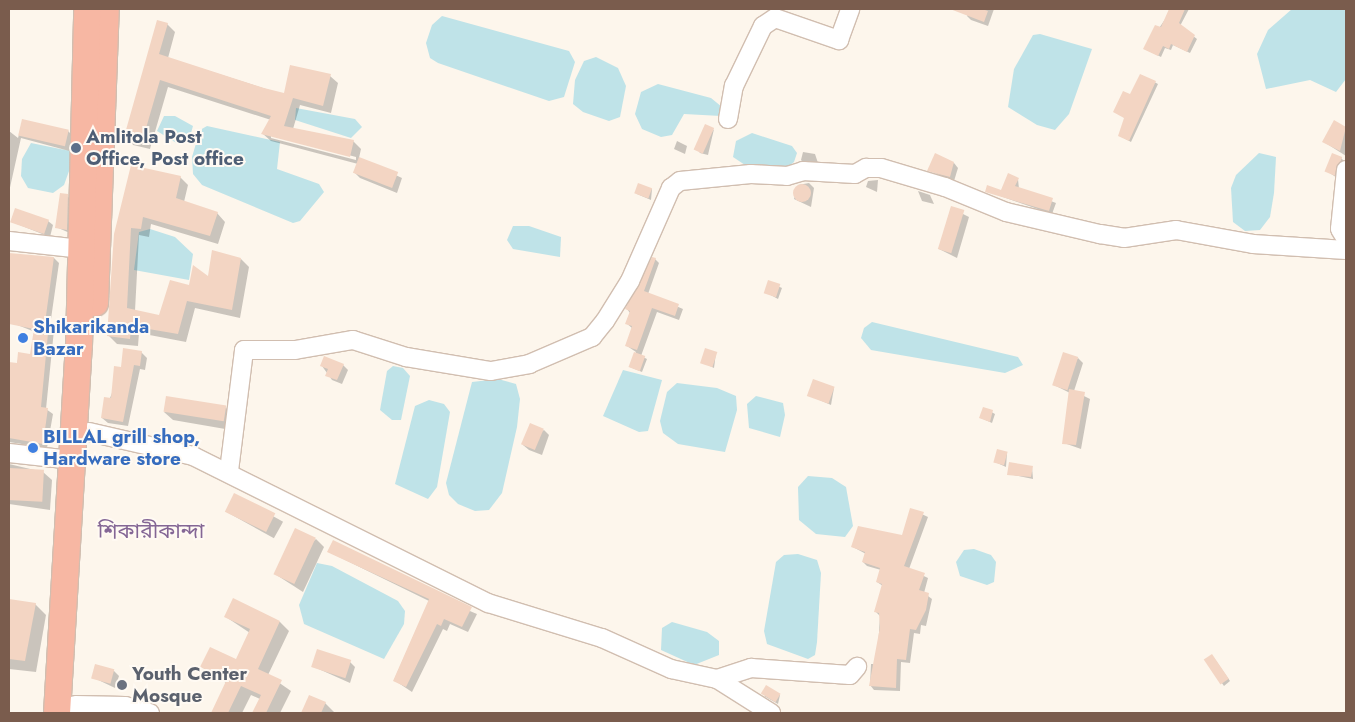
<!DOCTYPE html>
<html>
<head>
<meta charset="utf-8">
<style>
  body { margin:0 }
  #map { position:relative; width:1355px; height:722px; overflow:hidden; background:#fdf6ec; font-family:Jost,"Noto Sans Bengali",sans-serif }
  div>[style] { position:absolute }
  .water>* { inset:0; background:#bfe3e8 }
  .shadow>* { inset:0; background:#0003; transform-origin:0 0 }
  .building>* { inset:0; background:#f3d5c3; transform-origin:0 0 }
  .round { border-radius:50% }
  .roads { filter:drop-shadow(1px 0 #d1beb0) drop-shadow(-1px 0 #d1beb0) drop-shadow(0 1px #d1beb0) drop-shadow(0 -1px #d1beb0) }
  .minor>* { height:18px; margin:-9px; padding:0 9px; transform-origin:9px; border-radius:9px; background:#fff }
  .highway>* { height:26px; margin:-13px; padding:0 13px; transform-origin:13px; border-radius:13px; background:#f7b7a3 }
  .dots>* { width:14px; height:14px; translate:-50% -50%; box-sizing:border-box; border:2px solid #fffaf3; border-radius:50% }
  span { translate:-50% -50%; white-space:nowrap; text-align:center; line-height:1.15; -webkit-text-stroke:4px #fffaf3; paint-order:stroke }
  .service-label { font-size:19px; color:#4e5e75; font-weight:700 }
  .left { translate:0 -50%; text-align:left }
  .shop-label { font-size:19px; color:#366cbe; font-weight:700 }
  .worship-label { font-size:19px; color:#5b616d; font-weight:700 }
  .quarter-label { font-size:21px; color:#846695 }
  .frame { position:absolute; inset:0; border:10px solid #7a5c4d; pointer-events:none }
</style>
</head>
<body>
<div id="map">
  <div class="water">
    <i style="clip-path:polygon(1292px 9px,1346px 9px,1346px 79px,1336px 92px,1310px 80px,1266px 89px,1257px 54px,1268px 30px)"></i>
    <i style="clip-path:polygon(442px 16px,569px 51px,575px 62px,564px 97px,549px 101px,438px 63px,430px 58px,426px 43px,432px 25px)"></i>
    <i style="clip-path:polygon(1040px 34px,1092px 49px,1069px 114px,1055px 130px,1037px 125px,1008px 107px,1014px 69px,1033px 35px)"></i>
    <i style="clip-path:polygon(596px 57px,618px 68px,626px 86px,620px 117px,609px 121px,583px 112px,573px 104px,575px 80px,584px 61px)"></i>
    <i style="clip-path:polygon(658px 84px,711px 98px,722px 107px,721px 116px,684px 114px,672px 135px,661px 137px,642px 129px,635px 114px,641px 92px)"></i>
    <i style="clip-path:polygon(296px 108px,355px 119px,362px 127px,351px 138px,295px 120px)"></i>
    <i style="clip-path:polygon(164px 116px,175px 116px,193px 126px,189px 140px,178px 144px,157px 131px)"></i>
    <i style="clip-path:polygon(207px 126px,280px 142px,277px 169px,319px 184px,324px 192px,300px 221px,293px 223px,202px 185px,193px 174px,192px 157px,200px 130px)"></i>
    <i style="clip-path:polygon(752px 133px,792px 146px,797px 153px,794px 162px,784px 170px,745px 165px,733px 157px,736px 141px)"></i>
    <i style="clip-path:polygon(31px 143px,70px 151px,73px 160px,64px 185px,53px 193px,28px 188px,21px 176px,22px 159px)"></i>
    <i style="clip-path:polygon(1259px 153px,1276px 157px,1274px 193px,1270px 217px,1260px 230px,1245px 231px,1233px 222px,1231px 188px,1236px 175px)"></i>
    <i style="clip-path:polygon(513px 226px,529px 226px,561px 237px,560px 257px,513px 249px,507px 240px)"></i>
    <i style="clip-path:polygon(150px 229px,175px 237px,193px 254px,189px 280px,134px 270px,139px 232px)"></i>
    <i style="clip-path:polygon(872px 322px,1018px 357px,1023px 365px,1005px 373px,871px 350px,861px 338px,864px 328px)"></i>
    <i style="clip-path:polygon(393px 366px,403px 368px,410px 376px,401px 420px,392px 420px,380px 410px,387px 371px)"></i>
    <i style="clip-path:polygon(623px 370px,662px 380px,648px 431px,639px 432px,603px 416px)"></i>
    <i style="clip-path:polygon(498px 379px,516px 384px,520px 399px,517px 427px,502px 493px,489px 510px,475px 511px,458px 504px,449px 495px,446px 483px,472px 382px)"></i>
    <i style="clip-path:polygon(677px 383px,717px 388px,736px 396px,737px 410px,725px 452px,678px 444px,663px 433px,660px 421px,667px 392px)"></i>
    <i style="clip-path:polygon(756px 396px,783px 403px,785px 415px,780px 437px,749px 428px,747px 404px)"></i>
    <i style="clip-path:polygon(429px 400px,444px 404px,450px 412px,437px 487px,428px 499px,395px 484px,415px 406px)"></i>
    <i style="clip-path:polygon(808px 476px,832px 478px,846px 487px,853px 526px,845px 537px,816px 534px,799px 520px,798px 487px)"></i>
    <i style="clip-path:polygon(974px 549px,991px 555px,996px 562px,994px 582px,987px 585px,960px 576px,956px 562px,964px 550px)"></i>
    <i style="clip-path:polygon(798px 554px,817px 560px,821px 573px,817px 642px,815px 655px,808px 659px,767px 644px,764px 631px,776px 562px,784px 555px)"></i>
    <i style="clip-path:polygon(317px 563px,332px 566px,398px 601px,405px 611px,404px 624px,384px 659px,304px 624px,299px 605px)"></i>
    <i style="clip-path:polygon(672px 622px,707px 632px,719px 641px,719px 655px,694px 665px,661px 650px,662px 628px)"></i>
  </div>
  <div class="shadow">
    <i style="clip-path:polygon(969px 9px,994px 9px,988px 26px,971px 20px,967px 16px)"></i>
    <i style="clip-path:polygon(1172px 9px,1189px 9px,1180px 26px,1197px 39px,1190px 53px,1173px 45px,1171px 50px,1165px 48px,1161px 57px,1145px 49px)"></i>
    <i style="clip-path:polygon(evenodd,167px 24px,175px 32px,168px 58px,285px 95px,330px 76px,338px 83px,331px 113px,300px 105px,293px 129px,353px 141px,361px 149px,359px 158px,402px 178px,397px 193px,360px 178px,354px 172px,358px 164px,271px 141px,263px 134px,271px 120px,168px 87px,150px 149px,133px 145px,125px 137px,167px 24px,271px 135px,356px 157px,356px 160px,271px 138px,271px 135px)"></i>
    <i style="clip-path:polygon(1141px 75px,1158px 84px,1131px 142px,1120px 136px,1125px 118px,1115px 112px,1131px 96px)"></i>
    <i style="clip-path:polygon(23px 121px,68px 131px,73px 136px,73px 152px,21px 138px,9px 192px,9px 131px,18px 138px)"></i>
    <i style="clip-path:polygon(1334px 122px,1346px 128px,1346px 156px,1324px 142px)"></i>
    <i style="clip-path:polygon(714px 129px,708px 155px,700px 153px,698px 150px)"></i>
    <i style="clip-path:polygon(677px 141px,687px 146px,685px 154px,674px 149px)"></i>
    <i style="clip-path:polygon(803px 152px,815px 154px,819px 166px,806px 166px,801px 160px)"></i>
    <i style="clip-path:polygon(1341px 158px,1346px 163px,1340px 180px,1327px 171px)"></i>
    <i style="clip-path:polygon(954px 163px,958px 168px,954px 181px,928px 170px)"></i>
    <i style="clip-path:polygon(180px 177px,188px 185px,184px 202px,217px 213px,225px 222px,218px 244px,151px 224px,149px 237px,139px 235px,135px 311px,160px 317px,190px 287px,241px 259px,249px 267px,240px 318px,195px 308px,186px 342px,139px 333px,138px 346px,117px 344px,109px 336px,115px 234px)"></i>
    <i style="clip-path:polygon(1018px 179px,1019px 189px,1056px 203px,1052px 214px,986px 191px,1001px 191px)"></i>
    <i style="clip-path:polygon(878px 180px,877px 192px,866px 187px,868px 181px)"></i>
    <i style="clip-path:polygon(809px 183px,814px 188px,811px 207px,794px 199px,798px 185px)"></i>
    <i style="clip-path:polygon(652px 189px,651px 200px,637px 194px)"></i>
    <i style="clip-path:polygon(918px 191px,930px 195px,934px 204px,922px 201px)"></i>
    <i style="clip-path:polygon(67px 196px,72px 201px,72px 234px,56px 227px)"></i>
    <i style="clip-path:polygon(951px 208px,969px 217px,957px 258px,939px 249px)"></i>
    <i style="clip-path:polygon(48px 221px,53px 225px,50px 237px,12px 222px)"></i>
    <i style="clip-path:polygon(9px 254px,54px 258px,59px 263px,50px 326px,54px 330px,46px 409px,53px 414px,47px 448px,9px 442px,9px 405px,19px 354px,31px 355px,35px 332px,10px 322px,13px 279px,9px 289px)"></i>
    <i style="clip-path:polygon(655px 259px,659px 263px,648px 294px,683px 309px,679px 320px,657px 312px,641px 356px,647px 359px,642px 372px,630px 367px,636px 352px,627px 346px,632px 328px,626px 323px,630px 313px,627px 309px)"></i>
    <i style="clip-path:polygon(769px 282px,782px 288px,778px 299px,765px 292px)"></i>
    <i style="clip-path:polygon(141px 352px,147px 358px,145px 370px,140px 369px,128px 426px,108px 423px,102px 418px,122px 368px)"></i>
    <i style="clip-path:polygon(716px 353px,714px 368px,702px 362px)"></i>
    <i style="clip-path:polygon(1078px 358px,1083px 363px,1074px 391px,1090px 399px,1081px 449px,1064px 443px,1070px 393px,1054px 385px)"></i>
    <i style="clip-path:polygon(343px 365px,348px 370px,342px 384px,332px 380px,322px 366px)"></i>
    <i style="clip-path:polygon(834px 388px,831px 405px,808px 395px)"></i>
    <i style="clip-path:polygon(225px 407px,233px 416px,231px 430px,173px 420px,164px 412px)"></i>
    <i style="clip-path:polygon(984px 408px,995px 414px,992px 423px,981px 418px)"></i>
    <i style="clip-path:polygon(544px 430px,549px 435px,542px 455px,529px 450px,523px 445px)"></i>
    <i style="clip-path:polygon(1007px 453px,1006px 467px,995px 462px)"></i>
    <i style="clip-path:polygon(9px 464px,43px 472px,52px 480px,50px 510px,9px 504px)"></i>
    <i style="clip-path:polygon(1032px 467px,1033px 479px,1009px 474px)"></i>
    <i style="left:235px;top:495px;width:55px;height:19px;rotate:29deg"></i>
    <i style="clip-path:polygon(911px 509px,928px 517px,909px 569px,928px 578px,924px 593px,932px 599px,926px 626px,921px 625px,920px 634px,914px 633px,910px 663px,901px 662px,900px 691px,874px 690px,870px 685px,871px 664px,877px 664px,880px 616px,875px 611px,883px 586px,877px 582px,881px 570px,867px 566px,863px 562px,866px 554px,853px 547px,903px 536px)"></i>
    <i style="clip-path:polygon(316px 539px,324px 547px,303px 592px,275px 574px)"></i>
    <i style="clip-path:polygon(329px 552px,477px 614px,468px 632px,450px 624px,447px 631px,443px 629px,412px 692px,394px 680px,429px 601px)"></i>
    <i style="clip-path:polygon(9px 600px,35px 604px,46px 615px,36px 672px,9px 669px)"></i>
    <i style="clip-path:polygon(226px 617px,280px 622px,289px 631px,268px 675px,291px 691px,280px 713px,254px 713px,260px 699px,251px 695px,242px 713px,213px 712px,226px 683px,202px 667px,236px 661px,250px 633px)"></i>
    <i style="clip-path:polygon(1214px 658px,1230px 681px,1224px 686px,1206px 661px)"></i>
    <i style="clip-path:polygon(350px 662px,355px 667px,350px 683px,312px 666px)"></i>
    <i style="clip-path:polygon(113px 670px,119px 676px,115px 688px,92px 677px)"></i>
    <i style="clip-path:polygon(780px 695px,778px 704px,764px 696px)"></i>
    <i style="clip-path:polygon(310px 696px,325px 703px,335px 713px,302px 713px)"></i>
  </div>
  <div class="building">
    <i style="clip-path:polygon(950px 9px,982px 9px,988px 11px,984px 22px)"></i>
    <i style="clip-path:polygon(1169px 9px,1185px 9px,1179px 23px,1195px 35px,1187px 52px,1171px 44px,1169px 49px,1163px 46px,1158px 56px,1143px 49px,1155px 25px,1161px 27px)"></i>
    <i style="clip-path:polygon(157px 20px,168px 23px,159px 54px,264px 88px,284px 93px,290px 65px,331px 74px,323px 106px,293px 98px,284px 126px,354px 140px,350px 157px,261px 134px,271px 116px,160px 80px,142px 142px,124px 137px)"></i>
    <i style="clip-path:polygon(1140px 74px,1156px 81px,1129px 141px,1118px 136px,1124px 118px,1113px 112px,1123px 91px,1130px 94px)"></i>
    <i style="left:22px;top:119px;width:48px;height:17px;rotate:13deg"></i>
    <i style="clip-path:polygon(1334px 120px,1346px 127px,1340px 151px,1322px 142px)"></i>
    <i style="left:705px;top:124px;width:10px;height:28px;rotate:24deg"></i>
    <i style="clip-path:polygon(935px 153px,954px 162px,950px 177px,927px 171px)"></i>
    <i style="left:1332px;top:153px;width:11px;height:20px;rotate:22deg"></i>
    <i style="left:359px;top:157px;width:42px;height:17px;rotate:21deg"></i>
    <i style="clip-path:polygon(131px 165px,181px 176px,176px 198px,218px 212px,210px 236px,143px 217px,141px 229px,131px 228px,127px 308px,159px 315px,170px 280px,189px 285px,193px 265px,208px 276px,212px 250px,241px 258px,232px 310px,187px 301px,178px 334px,131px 326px,130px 339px,107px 336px,114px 234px)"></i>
    <i style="clip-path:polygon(1008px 173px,1019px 178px,1015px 186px,1053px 198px,1049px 211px,985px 192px,987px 185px,1001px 190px)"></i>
    <i style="left:638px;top:183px;width:15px;height:11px;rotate:20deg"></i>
    <i class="round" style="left:793px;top:184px;width:18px;height:18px"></i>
    <i style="clip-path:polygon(60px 193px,68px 194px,67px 230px,55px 228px)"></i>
    <i style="left:951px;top:206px;width:14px;height:45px;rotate:17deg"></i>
    <i style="left:15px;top:208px;width:36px;height:15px;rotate:19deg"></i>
    <i style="clip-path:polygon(9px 253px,54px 257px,45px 323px,49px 323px,41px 407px,48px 408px,43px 444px,9px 438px,9px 362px,17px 363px,18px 352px,30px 354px,34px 329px,9px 324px)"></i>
    <i style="clip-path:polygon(652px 257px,656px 258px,644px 291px,679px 304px,675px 316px,652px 308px,637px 350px,625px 346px,632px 326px,625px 324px,630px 311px,625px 309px)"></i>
    <i style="left:768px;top:280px;width:13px;height:14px;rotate:18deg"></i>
    <i style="clip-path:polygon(123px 348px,142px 351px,140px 366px,134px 365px,123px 422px,101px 418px,104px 397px,111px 398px,114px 366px,121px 367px)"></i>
    <i style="left:705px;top:348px;width:13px;height:16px;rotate:18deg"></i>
    <i style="left:634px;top:352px;width:12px;height:16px;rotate:20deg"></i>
    <i style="left:1063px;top:352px;width:16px;height:35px;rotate:18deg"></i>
    <i style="clip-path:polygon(324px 356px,344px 364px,337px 380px,325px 376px,328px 369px,320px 366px)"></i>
    <i style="left:813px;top:379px;width:23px;height:18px;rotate:20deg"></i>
    <i style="clip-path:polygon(1069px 389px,1085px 392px,1076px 445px,1062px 444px)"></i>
    <i style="left:166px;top:396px;width:61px;height:16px;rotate:9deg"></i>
    <i style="clip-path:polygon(983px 407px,993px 410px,990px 422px,979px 418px)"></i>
    <i style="left:530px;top:423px;width:15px;height:23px;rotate:23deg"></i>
    <i style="left:997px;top:449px;width:11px;height:14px;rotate:15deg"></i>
    <i style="clip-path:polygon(1009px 462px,1033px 466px,1031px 477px,1007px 475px)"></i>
    <i style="left:9px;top:468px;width:35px;height:32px;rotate:3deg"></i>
    <i style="left:234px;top:493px;width:46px;height:21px;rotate:26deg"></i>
    <i style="clip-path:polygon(910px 508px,924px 512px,904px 566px,925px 573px,919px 590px,929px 593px,926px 610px,916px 630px,910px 629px,906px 660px,897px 659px,896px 688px,869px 686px,880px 627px,879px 613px,874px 612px,882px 584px,876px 582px,880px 568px,862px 562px,865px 552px,851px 547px,858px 526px,902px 535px)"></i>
    <i style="left:295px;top:528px;width:23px;height:51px;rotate:25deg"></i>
    <i style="clip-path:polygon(333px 540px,472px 607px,462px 627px,444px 619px,441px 626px,437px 624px,406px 687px,393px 681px,429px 599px,327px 552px)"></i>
    <i style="clip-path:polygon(233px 598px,280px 621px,258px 669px,282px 680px,266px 713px,252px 713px,261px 695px,241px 686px,228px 713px,211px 713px,227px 679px,200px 667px,210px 647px,236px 659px,250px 629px,224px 617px)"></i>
    <i style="clip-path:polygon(9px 599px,36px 603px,25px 661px,9px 659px)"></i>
    <i style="left:317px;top:649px;width:36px;height:19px;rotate:18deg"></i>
    <i style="left:1212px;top:654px;width:30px;height:10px;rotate:56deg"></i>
    <i style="left:95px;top:664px;width:20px;height:15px;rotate:15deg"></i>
    <i style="left:766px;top:685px;width:17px;height:10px;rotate:31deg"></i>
    <i style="clip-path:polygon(309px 695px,326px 702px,321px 713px,301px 713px)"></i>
  </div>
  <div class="roads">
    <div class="minor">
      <i style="left:728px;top:119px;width:34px;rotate:-80deg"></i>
      <i style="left:734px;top:86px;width:67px;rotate:-64.2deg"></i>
      <i style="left:763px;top:26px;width:14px;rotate:-34deg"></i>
      <i style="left:775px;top:18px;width:68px;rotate:19deg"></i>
      <i style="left:839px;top:40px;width:33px;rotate:-70deg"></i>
      <i style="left:1346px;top:170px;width:59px;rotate:95.8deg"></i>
      <i style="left:1340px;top:229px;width:12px;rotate:59deg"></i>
      <i style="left:9px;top:241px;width:81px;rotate:6.3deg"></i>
      <i style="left:89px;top:432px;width:107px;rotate:13deg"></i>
      <i style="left:193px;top:456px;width:330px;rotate:26.5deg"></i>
      <i style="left:488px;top:603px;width:119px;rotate:17.1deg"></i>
      <i style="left:602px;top:638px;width:76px;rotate:24.2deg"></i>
      <i style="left:671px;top:669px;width:47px;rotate:12.3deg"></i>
      <i style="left:717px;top:679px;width:64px;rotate:32.2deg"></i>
      <i style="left:9px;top:453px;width:62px;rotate:6.4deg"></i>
      <i style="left:229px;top:471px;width:122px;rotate:-82.9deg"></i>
      <i style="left:244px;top:350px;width:51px"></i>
      <i style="left:295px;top:350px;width:59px;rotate:-9.8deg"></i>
      <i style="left:353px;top:340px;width:56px;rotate:17.8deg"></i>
      <i style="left:406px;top:357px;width:86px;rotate:9.4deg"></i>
      <i style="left:491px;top:371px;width:39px;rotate:-10deg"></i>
      <i style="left:529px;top:364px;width:69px;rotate:-23.2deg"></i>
      <i style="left:592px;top:337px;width:21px;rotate:-51deg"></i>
      <i style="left:605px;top:321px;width:47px;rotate:-58deg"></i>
      <i style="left:630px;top:281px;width:102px;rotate:-66.2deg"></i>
      <i style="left:671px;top:188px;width:11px;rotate:-38deg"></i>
      <i style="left:680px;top:181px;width:71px;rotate:-5.6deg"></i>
      <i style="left:751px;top:174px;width:36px;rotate:3deg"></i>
      <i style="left:787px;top:176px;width:17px;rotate:-17deg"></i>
      <i style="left:803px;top:171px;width:52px;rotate:3.3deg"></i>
      <i style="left:855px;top:174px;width:13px;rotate:-29deg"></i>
      <i style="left:866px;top:168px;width:15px"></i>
      <i style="left:881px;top:168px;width:67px;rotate:16.5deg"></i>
      <i style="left:945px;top:187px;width:66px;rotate:22.3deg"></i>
      <i style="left:1006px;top:212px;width:97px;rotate:13.2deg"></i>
      <i style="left:1100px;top:234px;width:24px;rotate:9deg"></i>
      <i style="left:1124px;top:238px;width:53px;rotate:-8.7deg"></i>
      <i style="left:1176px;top:230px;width:78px;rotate:10.3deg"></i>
      <i style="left:1253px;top:244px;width:93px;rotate:3.7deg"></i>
      <i style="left:717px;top:679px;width:36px;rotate:-18deg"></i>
      <i style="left:751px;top:668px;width:99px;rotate:4deg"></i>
      <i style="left:850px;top:675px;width:11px;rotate:-49deg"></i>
      <i style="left:75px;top:705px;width:50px;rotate:1.1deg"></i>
      <i style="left:125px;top:706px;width:26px;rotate:16deg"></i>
    </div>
    <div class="highway">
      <i style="left:95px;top:303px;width:294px;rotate:-87.9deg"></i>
      <i style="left:57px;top:713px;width:368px;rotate:-86.6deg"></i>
      <i style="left:79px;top:346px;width:337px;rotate:-88.6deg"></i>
    </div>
  </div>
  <div class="dots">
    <i style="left:76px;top:148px;background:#5c6f8a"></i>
    <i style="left:23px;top:338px;background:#3f7fe0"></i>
    <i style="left:33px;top:448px;background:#3f7fe0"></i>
    <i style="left:122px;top:685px;background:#6b7280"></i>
  </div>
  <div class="service-label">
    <span class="left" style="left:86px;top:148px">Amlitola Post<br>Office, Post office</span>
  </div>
  <div class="shop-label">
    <span class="left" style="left:33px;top:338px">Shikarikanda<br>Bazar</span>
    <span class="left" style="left:43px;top:448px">BILLAL grill shop,<br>Hardware store</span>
  </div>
  <div class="worship-label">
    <span class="left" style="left:132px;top:685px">Youth Center<br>Mosque</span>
  </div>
  <div class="quarter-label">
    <span style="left:151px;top:531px">শিকারীকান্দা</span>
  </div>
  <div class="frame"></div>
</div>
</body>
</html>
